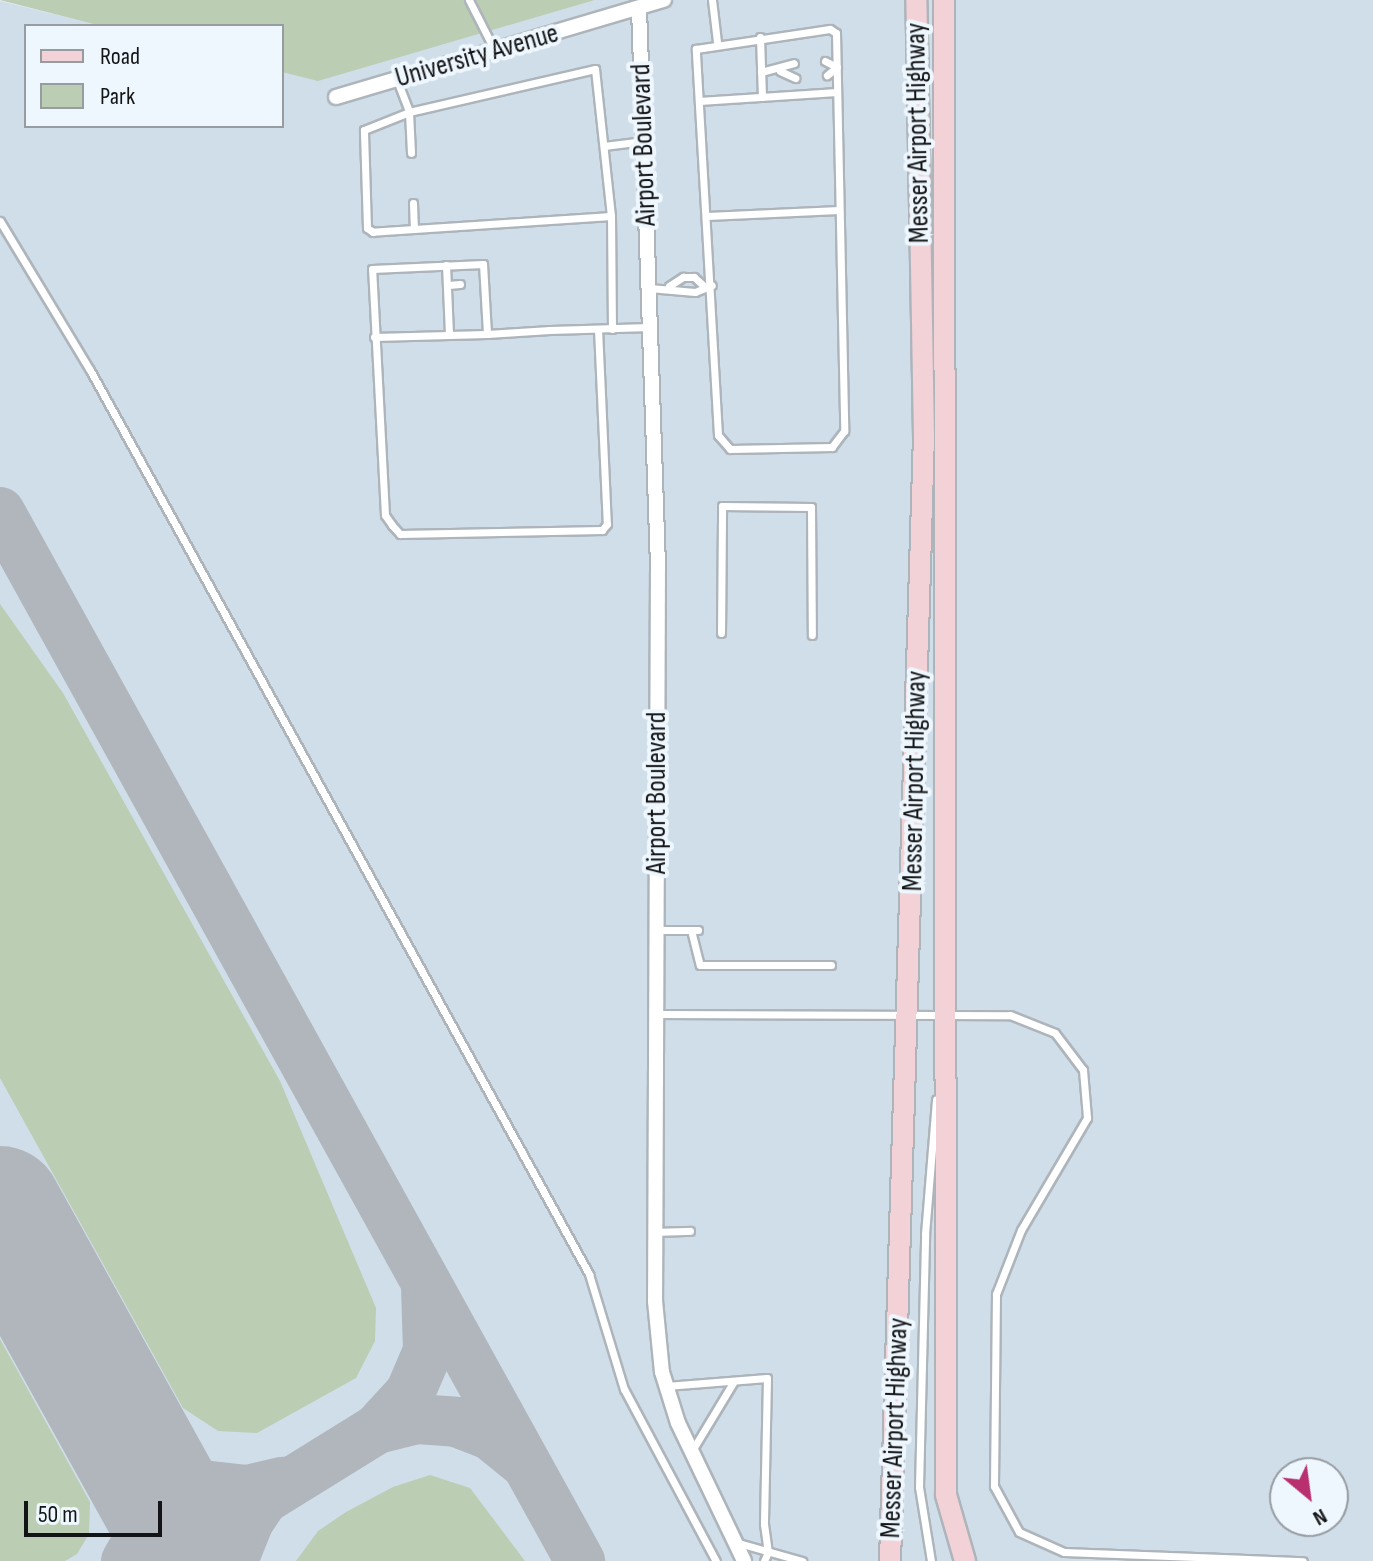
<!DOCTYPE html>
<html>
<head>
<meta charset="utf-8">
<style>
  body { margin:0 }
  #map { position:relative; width:1373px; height:1561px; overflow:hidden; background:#e2eaf0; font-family:"Sofia Sans Condensed",sans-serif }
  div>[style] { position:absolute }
  .built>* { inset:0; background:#d0deea }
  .green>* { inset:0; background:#bbcdb3 }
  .taxiway>* { height:50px; margin:-25px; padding:0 25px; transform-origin:25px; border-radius:25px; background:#b0b6bc }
  .runway>* { height:124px; margin:-62px; padding:0 62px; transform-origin:62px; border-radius:62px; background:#b0b6bc }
  .roads { filter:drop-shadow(2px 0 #adb5bb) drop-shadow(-2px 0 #adb5bb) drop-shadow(0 2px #adb5bb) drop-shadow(0 -2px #adb5bb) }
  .lane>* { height:7px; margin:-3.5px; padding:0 3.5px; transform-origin:3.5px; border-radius:3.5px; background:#fff }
  .street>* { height:14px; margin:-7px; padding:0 7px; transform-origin:7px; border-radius:7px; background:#fff }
  .secondary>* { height:20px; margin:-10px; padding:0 10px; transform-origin:10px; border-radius:10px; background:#f2d2d6 }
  span { translate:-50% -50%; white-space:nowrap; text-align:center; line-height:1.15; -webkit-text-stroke:8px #eff7fe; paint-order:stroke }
  .street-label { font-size:28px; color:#121416 }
  .legend { position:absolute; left:24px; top:24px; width:260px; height:104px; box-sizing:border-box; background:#eff7fe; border:2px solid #979ca1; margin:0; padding:10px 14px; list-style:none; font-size:24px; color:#121416 }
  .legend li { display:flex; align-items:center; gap:16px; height:40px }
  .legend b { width:40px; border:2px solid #979ca1 }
  .north { position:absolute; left:1269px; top:1457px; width:80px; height:80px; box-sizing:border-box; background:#eff7fe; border:2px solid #979ca1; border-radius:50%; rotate:151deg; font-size:22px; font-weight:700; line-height:32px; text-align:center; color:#121416 }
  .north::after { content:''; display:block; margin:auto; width:28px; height:36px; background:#b83070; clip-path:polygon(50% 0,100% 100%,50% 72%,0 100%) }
  .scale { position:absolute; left:24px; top:1501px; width:138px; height:36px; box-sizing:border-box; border:4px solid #121416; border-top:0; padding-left:10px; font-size:24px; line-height:28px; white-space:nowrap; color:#121416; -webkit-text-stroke:6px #eff7fe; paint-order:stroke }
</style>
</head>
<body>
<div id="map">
  <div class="built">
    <i style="clip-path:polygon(evenodd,595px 0,1373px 0,1373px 1561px,0 1561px,0 1px,101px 26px,26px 26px,26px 126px,282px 126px,282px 72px,318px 80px,595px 0,1285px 1473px,1333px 1473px,1333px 1521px,1285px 1521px,1285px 1473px)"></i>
  </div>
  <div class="green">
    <i style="clip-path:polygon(0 0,595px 0,318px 81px,282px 72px,282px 26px,101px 26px)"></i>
    <i style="clip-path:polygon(0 604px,63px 693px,280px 1081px,376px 1308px,375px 1341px,356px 1378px,257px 1433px,218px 1431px,183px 1408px,0 1078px)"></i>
    <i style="clip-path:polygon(0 1339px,90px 1502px,89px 1534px,77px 1554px,65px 1561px,0 1561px)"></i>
    <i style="clip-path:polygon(430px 1475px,470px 1488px,525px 1561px,296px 1561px,318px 1531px,346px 1512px,393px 1487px)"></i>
  </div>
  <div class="taxiway">
    <i style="left:0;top:512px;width:1199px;rotate:61.06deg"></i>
    <i style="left:377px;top:1429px;width:41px;rotate:-14deg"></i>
    <i style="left:417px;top:1419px;width:39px;rotate:4deg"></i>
    <i style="left:456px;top:1422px;width:36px;rotate:21deg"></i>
    <i style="left:490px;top:1435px;width:41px;rotate:39.1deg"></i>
    <i style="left:125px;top:1434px;width:30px;rotate:46deg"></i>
    <i style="left:146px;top:1456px;width:56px;rotate:30.3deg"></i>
    <i style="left:194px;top:1484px;width:53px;rotate:6.5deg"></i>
    <i style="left:247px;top:1490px;width:37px;rotate:-13deg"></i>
    <i style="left:126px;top:1561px;width:36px;rotate:-60deg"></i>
    <i style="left:144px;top:1530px;width:55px;rotate:-85.8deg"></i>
    <i style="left:139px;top:1561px;width:146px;rotate:-28.7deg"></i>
    <i style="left:233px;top:1561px;width:43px;rotate:-68.2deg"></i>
    <i style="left:249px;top:1521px;width:27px;rotate:-56deg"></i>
    <i style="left:264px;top:1499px;width:133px;rotate:-31.8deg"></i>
    <i style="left:377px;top:1429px;width:49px;rotate:-47.5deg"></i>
    <i style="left:410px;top:1393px;width:46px;rotate:-66.8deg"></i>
    <i style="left:428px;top:1351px;width:63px;rotate:-91.8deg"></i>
  </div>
  <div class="runway">
    <i style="left:0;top:1208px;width:404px;rotate:61deg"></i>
  </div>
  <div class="roads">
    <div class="lane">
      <i style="left:469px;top:0;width:55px;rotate:63deg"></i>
      <i style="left:712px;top:0;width:42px;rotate:83.2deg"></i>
      <i style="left:830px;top:29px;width:7px;rotate:34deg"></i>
      <i style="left:836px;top:33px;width:398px;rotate:88.8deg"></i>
      <i style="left:844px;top:431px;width:20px;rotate:127deg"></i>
      <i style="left:832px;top:447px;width:102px;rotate:178.9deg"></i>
      <i style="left:730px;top:449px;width:18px;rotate:-131deg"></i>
      <i style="left:718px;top:435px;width:387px;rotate:-93.3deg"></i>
      <i style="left:696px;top:49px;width:135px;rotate:-8.5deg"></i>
      <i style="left:760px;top:37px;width:60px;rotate:88.1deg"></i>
      <i style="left:825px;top:61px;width:13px;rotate:27deg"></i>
      <i style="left:837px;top:67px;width:13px;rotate:141deg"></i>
      <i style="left:780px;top:71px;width:17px;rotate:25deg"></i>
      <i style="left:761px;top:72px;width:34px;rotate:-15deg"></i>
      <i style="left:397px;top:80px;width:34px;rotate:69deg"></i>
      <i style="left:409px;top:112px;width:191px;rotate:-13deg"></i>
      <i style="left:595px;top:69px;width:148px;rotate:83.8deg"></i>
      <i style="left:611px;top:216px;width:239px;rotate:176.2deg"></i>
      <i style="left:373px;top:232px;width:7px;rotate:-146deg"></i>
      <i style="left:367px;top:228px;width:98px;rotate:-91.8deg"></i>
      <i style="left:364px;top:130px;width:48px;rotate:-21.8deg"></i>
      <i style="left:409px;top:112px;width:41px;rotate:87.2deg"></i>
      <i style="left:699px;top:101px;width:138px;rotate:-3.7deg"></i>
      <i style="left:604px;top:146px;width:40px;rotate:-7.1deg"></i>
      <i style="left:413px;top:203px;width:26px;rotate:88deg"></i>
      <i style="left:611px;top:216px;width:113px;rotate:89.5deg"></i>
      <i style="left:707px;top:216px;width:132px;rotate:-2.6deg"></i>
      <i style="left:0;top:221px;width:174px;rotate:58.9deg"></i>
      <i style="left:90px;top:370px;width:1033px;rotate:61.1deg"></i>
      <i style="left:589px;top:1274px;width:120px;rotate:73.1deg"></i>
      <i style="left:624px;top:1389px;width:195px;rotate:61.9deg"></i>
      <i style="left:446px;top:265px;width:70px;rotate:87.5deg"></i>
      <i style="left:448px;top:285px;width:12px;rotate:-5deg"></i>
      <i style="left:669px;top:286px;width:17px;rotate:-33deg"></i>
      <i style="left:683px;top:277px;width:11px"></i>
      <i style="left:694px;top:277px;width:12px;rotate:42deg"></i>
      <i style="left:649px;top:288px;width:46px;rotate:5deg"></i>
      <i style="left:695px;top:292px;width:18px;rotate:-22deg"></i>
      <i style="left:598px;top:329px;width:195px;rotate:87.4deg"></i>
      <i style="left:607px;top:524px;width:8px;rotate:130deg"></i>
      <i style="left:602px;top:530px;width:202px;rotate:178.9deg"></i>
      <i style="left:400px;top:534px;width:12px;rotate:-132deg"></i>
      <i style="left:392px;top:525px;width:12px;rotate:-125deg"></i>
      <i style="left:385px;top:515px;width:246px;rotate:-93deg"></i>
      <i style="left:372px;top:269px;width:111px;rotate:-2.6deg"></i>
      <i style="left:483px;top:264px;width:70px;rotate:86.7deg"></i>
      <i style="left:487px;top:334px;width:63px;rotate:-3.6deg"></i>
      <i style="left:550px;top:330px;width:100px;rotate:-1.7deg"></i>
      <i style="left:374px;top:337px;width:113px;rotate:-1.5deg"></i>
      <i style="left:721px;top:633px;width:127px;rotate:-89.5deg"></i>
      <i style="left:722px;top:506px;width:89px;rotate:0.6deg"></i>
      <i style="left:811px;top:507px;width:128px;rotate:89.6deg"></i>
      <i style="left:656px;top:930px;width:42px"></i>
      <i style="left:691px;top:930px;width:36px;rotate:76deg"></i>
      <i style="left:700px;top:965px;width:131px"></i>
      <i style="left:656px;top:1014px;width:354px;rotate:0.2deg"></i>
      <i style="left:1010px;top:1015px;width:48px;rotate:21.8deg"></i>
      <i style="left:1055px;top:1033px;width:46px;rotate:52.9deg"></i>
      <i style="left:1083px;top:1070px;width:48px;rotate:85.2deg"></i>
      <i style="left:1087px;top:1118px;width:130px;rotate:120.5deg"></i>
      <i style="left:1021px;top:1230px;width:69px;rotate:111.3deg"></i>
      <i style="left:996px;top:1294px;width:192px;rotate:90.6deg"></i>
      <i style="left:994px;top:1486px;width:52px;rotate:61.5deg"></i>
      <i style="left:1019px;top:1532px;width:49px;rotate:24deg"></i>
      <i style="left:1064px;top:1552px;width:239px;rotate:2.2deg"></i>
      <i style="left:656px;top:1232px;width:34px;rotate:-2deg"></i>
      <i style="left:666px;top:1386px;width:101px;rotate:-4.5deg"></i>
      <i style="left:767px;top:1378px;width:146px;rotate:91.2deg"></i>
      <i style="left:764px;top:1524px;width:28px;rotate:82deg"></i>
      <i style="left:768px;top:1552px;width:10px;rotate:114deg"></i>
      <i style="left:693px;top:1449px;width:79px;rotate:-58.9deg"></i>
      <i style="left:735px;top:1542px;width:70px;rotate:15.8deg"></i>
      <i style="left:931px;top:1561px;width:75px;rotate:-99.2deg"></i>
      <i style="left:919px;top:1487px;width:253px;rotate:-88.6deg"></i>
      <i style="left:925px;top:1234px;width:135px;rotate:-85.3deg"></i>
    </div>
    <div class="street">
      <i style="left:639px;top:8px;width:557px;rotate:88.05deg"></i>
      <i style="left:658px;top:565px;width:736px;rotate:90.23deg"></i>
      <i style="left:655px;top:1301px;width:71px;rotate:84.4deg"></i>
      <i style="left:662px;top:1372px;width:53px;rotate:72.6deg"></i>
      <i style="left:678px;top:1423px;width:153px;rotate:64.4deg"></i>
      <i style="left:336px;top:97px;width:342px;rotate:-16.5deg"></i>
    </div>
    <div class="secondary">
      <i style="left:944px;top:0;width:1495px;rotate:89.92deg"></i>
      <i style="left:946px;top:1495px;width:69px;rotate:73.9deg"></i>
      <i style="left:890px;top:1561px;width:1125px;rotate:-88.27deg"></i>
      <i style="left:924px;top:437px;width:437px;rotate:-91deg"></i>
    </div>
  </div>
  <div class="street-label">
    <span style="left:477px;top:56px;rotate:-16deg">University Avenue</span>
    <span style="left:918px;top:133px;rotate:-91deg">Messer Airport Highway</span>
    <span style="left:644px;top:145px;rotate:-92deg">Airport Boulevard</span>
    <span style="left:915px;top:781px;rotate:-89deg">Messer Airport Highway</span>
    <span style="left:657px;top:793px;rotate:-90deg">Airport Boulevard</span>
    <span style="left:895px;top:1428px;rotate:-88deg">Messer Airport Highway</span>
  </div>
  <ul class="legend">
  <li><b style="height:10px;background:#f2d2d6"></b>Road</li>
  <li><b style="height:22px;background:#bbcdb3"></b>Park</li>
  </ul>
  <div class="north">N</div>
  <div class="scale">50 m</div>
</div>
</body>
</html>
